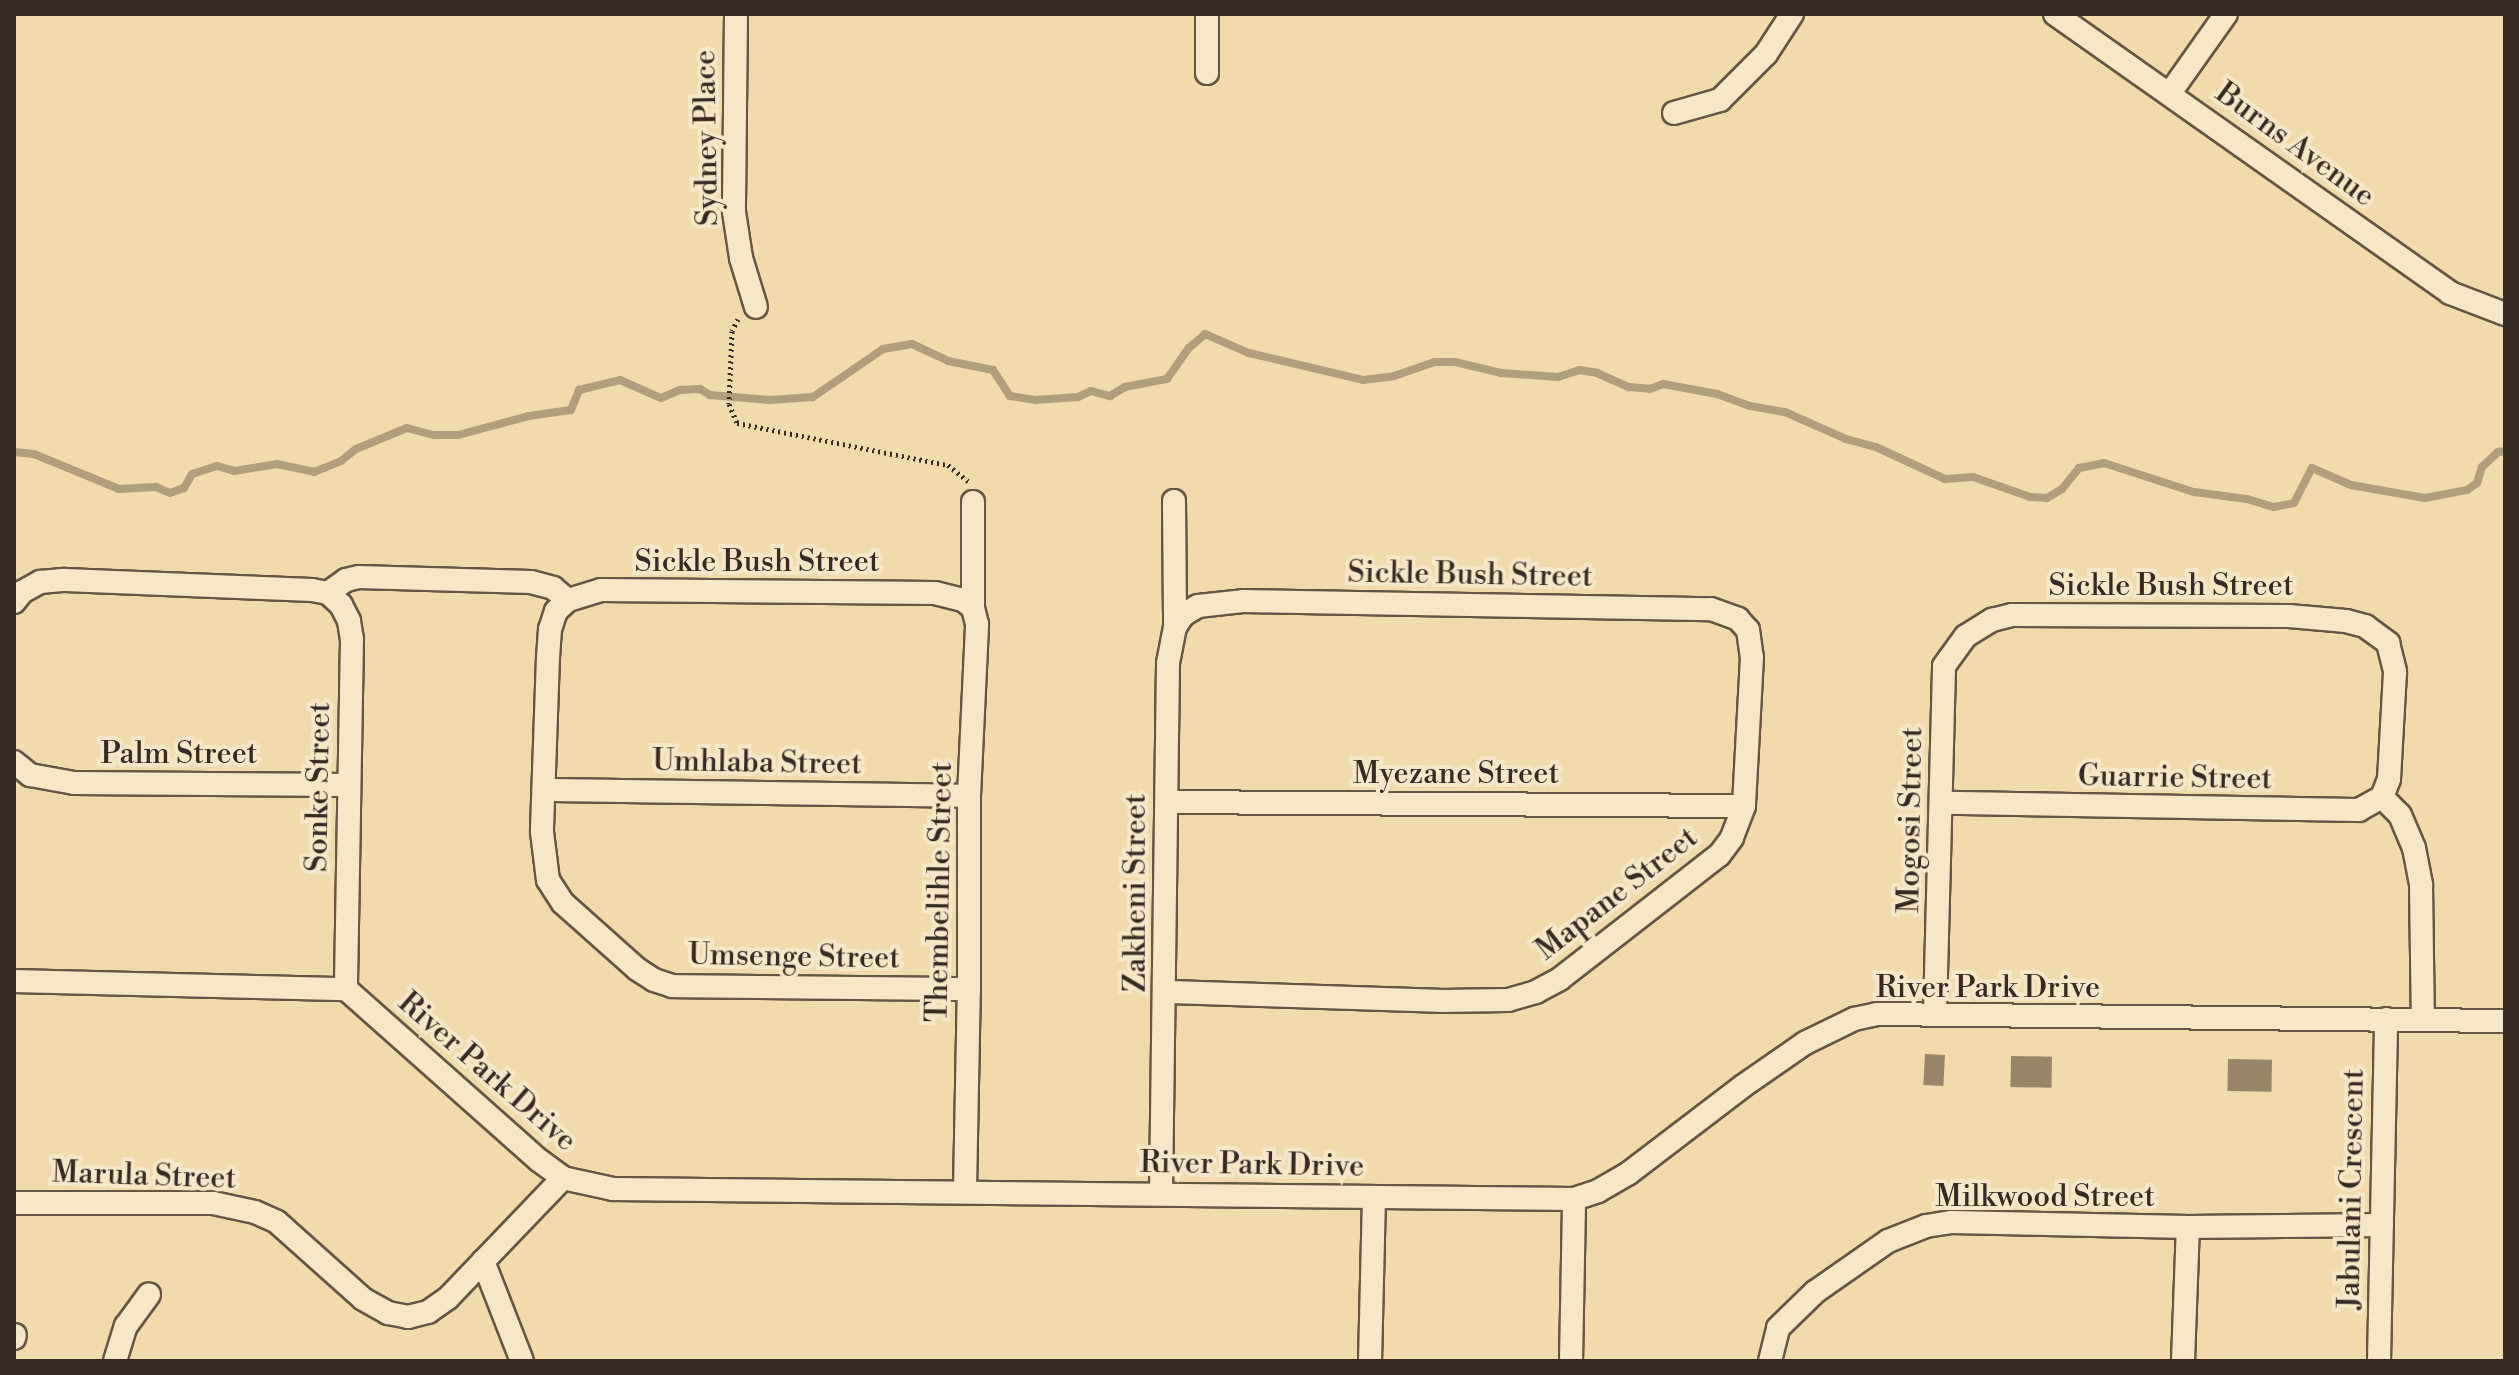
<!DOCTYPE html>
<html>
<head>
<meta charset="utf-8">
<style>
  body { margin:0 }
  #map { position:relative; width:2519px; height:1375px; overflow:hidden; background:#f1daac; font-family:"Libre Bodoni",serif }
  div>[style] { position:absolute }
  .stream>* { height:8px; margin:-4px; padding:0 4px; transform-origin:4px; border-radius:4px; background:#b19e7d }
  .building>* { inset:0; background:#97866a; transform-origin:0 0 }
  .path>* { height:5px; margin-top:-2.5px; transform-origin:0; background:repeating-linear-gradient(90deg,#362a23 0 2px,transparent 0 6px) }
  .roads { filter:drop-shadow(2px 0 #655645) drop-shadow(-2px 0 #655645) drop-shadow(0 2px #655645) drop-shadow(0 -2px #655645) }
  .street>* { height:22px; margin:-11px; padding:0 11px; transform-origin:11px; border-radius:11px; background:#f6e7c9 }
  span { translate:-50% -50%; white-space:nowrap; text-align:center; line-height:1.15; -webkit-text-stroke:8px #f6e7c9; paint-order:stroke }
  .street-label { font-size:30px; color:#362a23 }
  .frame { position:absolute; inset:0; border:16px solid #362a23; pointer-events:none }
</style>
</head>
<body>
<div id="map">
  <div class="stream">
    <i style="left:14px;top:452px;width:20px;rotate:6deg"></i>
    <i style="left:34px;top:454px;width:92px;rotate:22.4deg"></i>
    <i style="left:119px;top:489px;width:37px;rotate:-3deg"></i>
    <i style="left:156px;top:487px;width:15px;rotate:23deg"></i>
    <i style="left:170px;top:493px;width:15px;rotate:-20deg"></i>
    <i style="left:184px;top:488px;width:16px;rotate:-60deg"></i>
    <i style="left:192px;top:474px;width:26px;rotate:-18deg"></i>
    <i style="left:217px;top:466px;width:18px;rotate:16deg"></i>
    <i style="left:234px;top:471px;width:44px;rotate:-9.2deg"></i>
    <i style="left:277px;top:464px;width:38px;rotate:12deg"></i>
    <i style="left:314px;top:472px;width:29px;rotate:-22deg"></i>
    <i style="left:341px;top:461px;width:19px;rotate:-39deg"></i>
    <i style="left:356px;top:449px;width:55px;rotate:-22.4deg"></i>
    <i style="left:407px;top:428px;width:28px;rotate:15deg"></i>
    <i style="left:434px;top:435px;width:24px"></i>
    <i style="left:458px;top:435px;width:73px;rotate:-15deg"></i>
    <i style="left:529px;top:416px;width:42px;rotate:-8.1deg"></i>
    <i style="left:571px;top:410px;width:22px;rotate:-68deg"></i>
    <i style="left:579px;top:390px;width:42px;rotate:-13.7deg"></i>
    <i style="left:620px;top:380px;width:45px;rotate:23.7deg"></i>
    <i style="left:661px;top:398px;width:21px;rotate:-23deg"></i>
    <i style="left:680px;top:390px;width:20px;rotate:-3deg"></i>
    <i style="left:700px;top:389px;width:12px;rotate:31deg"></i>
    <i style="left:710px;top:395px;width:60px;rotate:4.8deg"></i>
    <i style="left:770px;top:400px;width:43px;rotate:-4deg"></i>
    <i style="left:813px;top:397px;width:85px;rotate:-34.4deg"></i>
    <i style="left:883px;top:349px;width:29px;rotate:-10deg"></i>
    <i style="left:912px;top:344px;width:40px;rotate:25deg"></i>
    <i style="left:948px;top:361px;width:46px;rotate:11.3deg"></i>
    <i style="left:993px;top:370px;width:31px;rotate:57deg"></i>
    <i style="left:1010px;top:396px;width:25px;rotate:9deg"></i>
    <i style="left:1035px;top:400px;width:43px;rotate:-4deg"></i>
    <i style="left:1078px;top:397px;width:14px;rotate:-25deg"></i>
    <i style="left:1091px;top:391px;width:20px;rotate:15deg"></i>
    <i style="left:1110px;top:396px;width:17px;rotate:-31deg"></i>
    <i style="left:1125px;top:387px;width:43px;rotate:-10.8deg"></i>
    <i style="left:1167px;top:379px;width:38px;rotate:-55deg"></i>
    <i style="left:1189px;top:348px;width:21px;rotate:-41deg"></i>
    <i style="left:1205px;top:334px;width:48px;rotate:23.4deg"></i>
    <i style="left:1249px;top:353px;width:117px;rotate:13.3deg"></i>
    <i style="left:1363px;top:380px;width:31px;rotate:-7deg"></i>
    <i style="left:1394px;top:376px;width:43px;rotate:-18.9deg"></i>
    <i style="left:1435px;top:362px;width:20px"></i>
    <i style="left:1455px;top:362px;width:47px;rotate:13.4deg"></i>
    <i style="left:1501px;top:373px;width:57px;rotate:4deg"></i>
    <i style="left:1558px;top:377px;width:22px;rotate:-18deg"></i>
    <i style="left:1579px;top:370px;width:18px;rotate:9deg"></i>
    <i style="left:1597px;top:373px;width:35px;rotate:24deg"></i>
    <i style="left:1629px;top:387px;width:21px;rotate:5deg"></i>
    <i style="left:1650px;top:389px;width:14px;rotate:-21deg"></i>
    <i style="left:1663px;top:384px;width:55px;rotate:10.5deg"></i>
    <i style="left:1717px;top:394px;width:35px;rotate:20deg"></i>
    <i style="left:1750px;top:406px;width:36px;rotate:10deg"></i>
    <i style="left:1785px;top:412px;width:67px;rotate:23.9deg"></i>
    <i style="left:1846px;top:439px;width:31px;rotate:15deg"></i>
    <i style="left:1876px;top:447px;width:76px;rotate:24.9deg"></i>
    <i style="left:1945px;top:479px;width:28px;rotate:-4deg"></i>
    <i style="left:1973px;top:477px;width:60px;rotate:19.3deg"></i>
    <i style="left:2030px;top:497px;width:17px;rotate:3deg"></i>
    <i style="left:2047px;top:498px;width:17px;rotate:-31deg"></i>
    <i style="left:2062px;top:489px;width:27px;rotate:-51deg"></i>
    <i style="left:2079px;top:468px;width:25px;rotate:-11deg"></i>
    <i style="left:2104px;top:463px;width:95px;rotate:17.9deg"></i>
    <i style="left:2194px;top:492px;width:53px;rotate:7.5deg"></i>
    <i style="left:2247px;top:499px;width:28px;rotate:17deg"></i>
    <i style="left:2274px;top:507px;width:20px;rotate:-11deg"></i>
    <i style="left:2294px;top:503px;width:39px;rotate:-63deg"></i>
    <i style="left:2312px;top:468px;width:43px;rotate:23.6deg"></i>
    <i style="left:2351px;top:485px;width:75px;rotate:10deg"></i>
    <i style="left:2425px;top:498px;width:43px;rotate:-10.8deg"></i>
    <i style="left:2467px;top:490px;width:12px;rotate:-35deg"></i>
    <i style="left:2477px;top:483px;width:17px;rotate:-73deg"></i>
    <i style="left:2482px;top:467px;width:22px;rotate:-43deg"></i>
    <i style="left:2498px;top:452px;width:7px;rotate:-8deg"></i>
  </div>
  <div class="building">
    <i style="left:1925px;top:1054px;width:20px;height:31px;rotate:3deg"></i>
    <i style="left:2011px;top:1056px;width:41px;height:31px;rotate:1deg"></i>
    <i style="left:2228px;top:1059px;width:44px;height:32px;rotate:1deg"></i>
  </div>
  <div class="path">
    <i style="left:738px;top:319px;width:13px;rotate:117deg"></i>
    <i style="left:732px;top:331px;width:73px;rotate:92.4deg"></i>
    <i style="left:729px;top:404px;width:21px;rotate:67deg"></i>
    <i style="left:737px;top:423px;width:215px;rotate:11.3deg"></i>
    <i style="left:948px;top:465px;width:26px;rotate:39deg"></i>
  </div>
  <div class="roads">
    <div class="street">
      <i style="left:736px;top:14px;width:198px;rotate:90.6deg"></i>
      <i style="left:734px;top:212px;width:47px;rotate:81.3deg"></i>
      <i style="left:741px;top:258px;width:51px;rotate:73deg"></i>
      <i style="left:2055px;top:14px;width:484px;rotate:35.2deg"></i>
      <i style="left:2450px;top:293px;width:59px;rotate:20.9deg"></i>
      <i style="left:1207px;top:73px;width:59px;rotate:-90deg"></i>
      <i style="left:2170px;top:93px;width:97px;rotate:-54.7deg"></i>
      <i style="left:1674px;top:113px;width:48px;rotate:-15.8deg"></i>
      <i style="left:1720px;top:100px;width:65px;rotate:-45deg"></i>
      <i style="left:1766px;top:54px;width:48px;rotate:-57deg"></i>
      <i style="left:1174px;top:501px;width:126px;rotate:89.5deg"></i>
      <i style="left:328px;top:593px;width:22px;rotate:-36deg"></i>
      <i style="left:346px;top:580px;width:13px;rotate:-13deg"></i>
      <i style="left:359px;top:577px;width:172px;rotate:1.7deg"></i>
      <i style="left:531px;top:582px;width:23px;rotate:15deg"></i>
      <i style="left:553px;top:588px;width:19px;rotate:39deg"></i>
      <i style="left:14px;top:602px;width:13px;rotate:-51deg"></i>
      <i style="left:22px;top:592px;width:21px;rotate:-29deg"></i>
      <i style="left:40px;top:582px;width:25px;rotate:-5deg"></i>
      <i style="left:65px;top:580px;width:247px;rotate:2.3deg"></i>
      <i style="left:312px;top:590px;width:16px;rotate:11deg"></i>
      <i style="left:328px;top:593px;width:18px;rotate:43deg"></i>
      <i style="left:341px;top:605px;width:18px;rotate:63deg"></i>
      <i style="left:349px;top:621px;width:18px;rotate:81deg"></i>
      <i style="left:352px;top:639px;width:350px;rotate:91deg"></i>
      <i style="left:973px;top:608px;width:106px;rotate:-90deg"></i>
      <i style="left:14px;top:762px;width:21px;rotate:39deg"></i>
      <i style="left:30px;top:775px;width:45px;rotate:10.3deg"></i>
      <i style="left:74px;top:783px;width:274px;rotate:0.4deg"></i>
      <i style="left:544px;top:790px;width:425px;rotate:0.8deg"></i>
      <i style="left:2382px;top:797px;width:25px;rotate:45deg"></i>
      <i style="left:2400px;top:815px;width:36px;rotate:67deg"></i>
      <i style="left:2414px;top:848px;width:38px;rotate:79deg"></i>
      <i style="left:2421px;top:885px;width:135px;rotate:89.2deg"></i>
      <i style="left:1167px;top:802px;width:577px;rotate:0.4deg"></i>
      <i style="left:14px;top:981px;width:332px;rotate:1.4deg"></i>
      <i style="left:346px;top:989px;width:259px;rotate:41.6deg"></i>
      <i style="left:540px;top:1161px;width:29px;rotate:36deg"></i>
      <i style="left:563px;top:1178px;width:51px;rotate:12.4deg"></i>
      <i style="left:613px;top:1189px;width:961px;rotate:0.6deg"></i>
      <i style="left:1574px;top:1199px;width:25px;rotate:-18deg"></i>
      <i style="left:1598px;top:1191px;width:36px;rotate:-30deg"></i>
      <i style="left:1629px;top:1173px;width:143px;rotate:-37.3deg"></i>
      <i style="left:1743px;top:1086px;width:75px;rotate:-34.7deg"></i>
      <i style="left:1805px;top:1043px;width:55px;rotate:-26.1deg"></i>
      <i style="left:1854px;top:1019px;width:24px;rotate:-12deg"></i>
      <i style="left:1877px;top:1014px;width:628px;rotate:0.64deg"></i>
      <i style="left:1935px;top:1012px;width:346px;rotate:-88.5deg"></i>
      <i style="left:1944px;top:666px;width:37px;rotate:-54deg"></i>
      <i style="left:1966px;top:636px;width:31px;rotate:-32deg"></i>
      <i style="left:1992px;top:620px;width:21px;rotate:-14deg"></i>
      <i style="left:2012px;top:615px;width:277px;rotate:0.2deg"></i>
      <i style="left:2289px;top:616px;width:57px;rotate:5deg"></i>
      <i style="left:2346px;top:621px;width:20px;rotate:15deg"></i>
      <i style="left:2365px;top:626px;width:29px;rotate:36deg"></i>
      <i style="left:2388px;top:643px;width:30px;rotate:76deg"></i>
      <i style="left:2395px;top:672px;width:107px;rotate:93.2deg"></i>
      <i style="left:2389px;top:779px;width:19px;rotate:111deg"></i>
      <i style="left:2382px;top:797px;width:26px;rotate:151deg"></i>
      <i style="left:2359px;top:810px;width:416px;rotate:-179deg"></i>
      <i style="left:965px;top:1190px;width:201px;rotate:-88.9deg"></i>
      <i style="left:969px;top:989px;width:193px;rotate:-90deg"></i>
      <i style="left:969px;top:796px;width:172px;rotate:-87.3deg"></i>
      <i style="left:977px;top:624px;width:16px;rotate:-104deg"></i>
      <i style="left:973px;top:608px;width:13px;rotate:-141deg"></i>
      <i style="left:963px;top:600px;width:29px;rotate:-166deg"></i>
      <i style="left:935px;top:593px;width:334px;rotate:-179.5deg"></i>
      <i style="left:601px;top:590px;width:34px;rotate:163deg"></i>
      <i style="left:568px;top:600px;width:16px;rotate:137deg"></i>
      <i style="left:556px;top:611px;width:19px;rotate:108deg"></i>
      <i style="left:550px;top:629px;width:28px;rotate:94deg"></i>
      <i style="left:548px;top:657px;width:175px;rotate:92deg"></i>
      <i style="left:542px;top:832px;width:48px;rotate:82.9deg"></i>
      <i style="left:548px;top:880px;width:27px;rotate:57deg"></i>
      <i style="left:563px;top:903px;width:99px;rotate:41.7deg"></i>
      <i style="left:637px;top:969px;width:20px;rotate:33deg"></i>
      <i style="left:654px;top:980px;width:19px;rotate:18deg"></i>
      <i style="left:672px;top:986px;width:297px;rotate:0.6deg"></i>
      <i style="left:1161px;top:1192px;width:529px;rotate:-89.24deg"></i>
      <i style="left:1168px;top:663px;width:37px;rotate:-79deg"></i>
      <i style="left:1175px;top:627px;width:14px;rotate:-56deg"></i>
      <i style="left:1183px;top:615px;width:17px;rotate:-31deg"></i>
      <i style="left:1198px;top:606px;width:45px;rotate:-6.3deg"></i>
      <i style="left:1243px;top:601px;width:468px;rotate:1deg"></i>
      <i style="left:1711px;top:609px;width:29px;rotate:20deg"></i>
      <i style="left:1738px;top:619px;width:15px;rotate:48deg"></i>
      <i style="left:1748px;top:630px;width:27px;rotate:82deg"></i>
      <i style="left:1752px;top:657px;width:149px;rotate:93.1deg"></i>
      <i style="left:1744px;top:806px;width:34px;rotate:111deg"></i>
      <i style="left:1732px;top:838px;width:21px;rotate:127deg"></i>
      <i style="left:1719px;top:855px;width:202px;rotate:142.1deg"></i>
      <i style="left:1560px;top:979px;width:27px;rotate:152deg"></i>
      <i style="left:1536px;top:992px;width:29px;rotate:164deg"></i>
      <i style="left:1508px;top:1000px;width:67px;rotate:179.1deg"></i>
      <i style="left:1441px;top:1001px;width:275px;rotate:-178.1deg"></i>
      <i style="left:14px;top:1203px;width:199px"></i>
      <i style="left:213px;top:1203px;width:43px;rotate:12.1deg"></i>
      <i style="left:255px;top:1212px;width:24px;rotate:24deg"></i>
      <i style="left:277px;top:1222px;width:115px;rotate:41.8deg"></i>
      <i style="left:363px;top:1299px;width:29px;rotate:29deg"></i>
      <i style="left:388px;top:1313px;width:20px;rotate:11deg"></i>
      <i style="left:408px;top:1317px;width:21px;rotate:-14deg"></i>
      <i style="left:428px;top:1312px;width:24px;rotate:-35deg"></i>
      <i style="left:448px;top:1298px;width:166px;rotate:-46.2deg"></i>
      <i style="left:483px;top:1261px;width:107px;rotate:68.7deg"></i>
      <i style="left:14px;top:1338px;width:3px;rotate:-72deg"></i>
      <i style="left:115px;top:1361px;width:37px;rotate:-73deg"></i>
      <i style="left:126px;top:1326px;width:39px;rotate:-54deg"></i>
      <i style="left:1370px;top:1361px;width:164px;rotate:-88.6deg"></i>
      <i style="left:1571px;top:1361px;width:162px;rotate:-88.9deg"></i>
      <i style="left:1770px;top:1361px;width:34px;rotate:-76deg"></i>
      <i style="left:1778px;top:1328px;width:52px;rotate:-44.2deg"></i>
      <i style="left:1815px;top:1292px;width:89px;rotate:-34.9deg"></i>
      <i style="left:1888px;top:1241px;width:41px;rotate:-21.5deg"></i>
      <i style="left:1926px;top:1226px;width:25px;rotate:-9deg"></i>
      <i style="left:1951px;top:1222px;width:237px;rotate:1.2deg"></i>
      <i style="left:2188px;top:1227px;width:194px;rotate:-0.6deg"></i>
      <i style="left:2183px;top:1361px;width:134px;rotate:-87.9deg"></i>
      <i style="left:2379px;top:1361px;width:342px;rotate:-88.8deg"></i>
    </div>
  </div>
  <div class="street-label">
    <span style="left:707px;top:138px;rotate:-91deg">Sydney Place</span>
    <span style="left:2295px;top:145px;rotate:36deg">Burns Avenue</span>
    <span style="left:757px;top:562px">Sickle Bush Street</span>
    <span style="left:1470px;top:575px;rotate:1deg">Sickle Bush Street</span>
    <span style="left:2171px;top:586px">Sickle Bush Street</span>
    <span style="left:179px;top:754px">Palm Street</span>
    <span style="left:757px;top:763px;rotate:1deg">Umhlaba Street</span>
    <span style="left:1456px;top:774px">Myezane Street</span>
    <span style="left:2175px;top:778px;rotate:1deg">Guarrie Street</span>
    <span style="left:319px;top:787px;rotate:-89deg">Sonke Street</span>
    <span style="left:1911px;top:820px;rotate:-89deg">Mogosi Street</span>
    <span style="left:940px;top:892px;rotate:-89deg">Thembelihle Street</span>
    <span style="left:1136px;top:893px;rotate:-90deg">Zakheni Street</span>
    <span style="left:1617px;top:894px;rotate:-38deg">Mapane Street</span>
    <span style="left:794px;top:957px;rotate:1deg">Umsenge Street</span>
    <span style="left:1988px;top:988px">River Park Drive</span>
    <span style="left:487px;top:1072px;rotate:41deg">River Park Drive</span>
    <span style="left:1252px;top:1165px;rotate:1deg">River Park Drive</span>
    <span style="left:144px;top:1176px;rotate:2deg">Marula Street</span>
    <span style="left:2352px;top:1189px;rotate:-89deg">Jabulani Crescent</span>
    <span style="left:2045px;top:1197px">Milkwood Street</span>
  </div>
  <div class="frame"></div>
</div>
</body>
</html>
